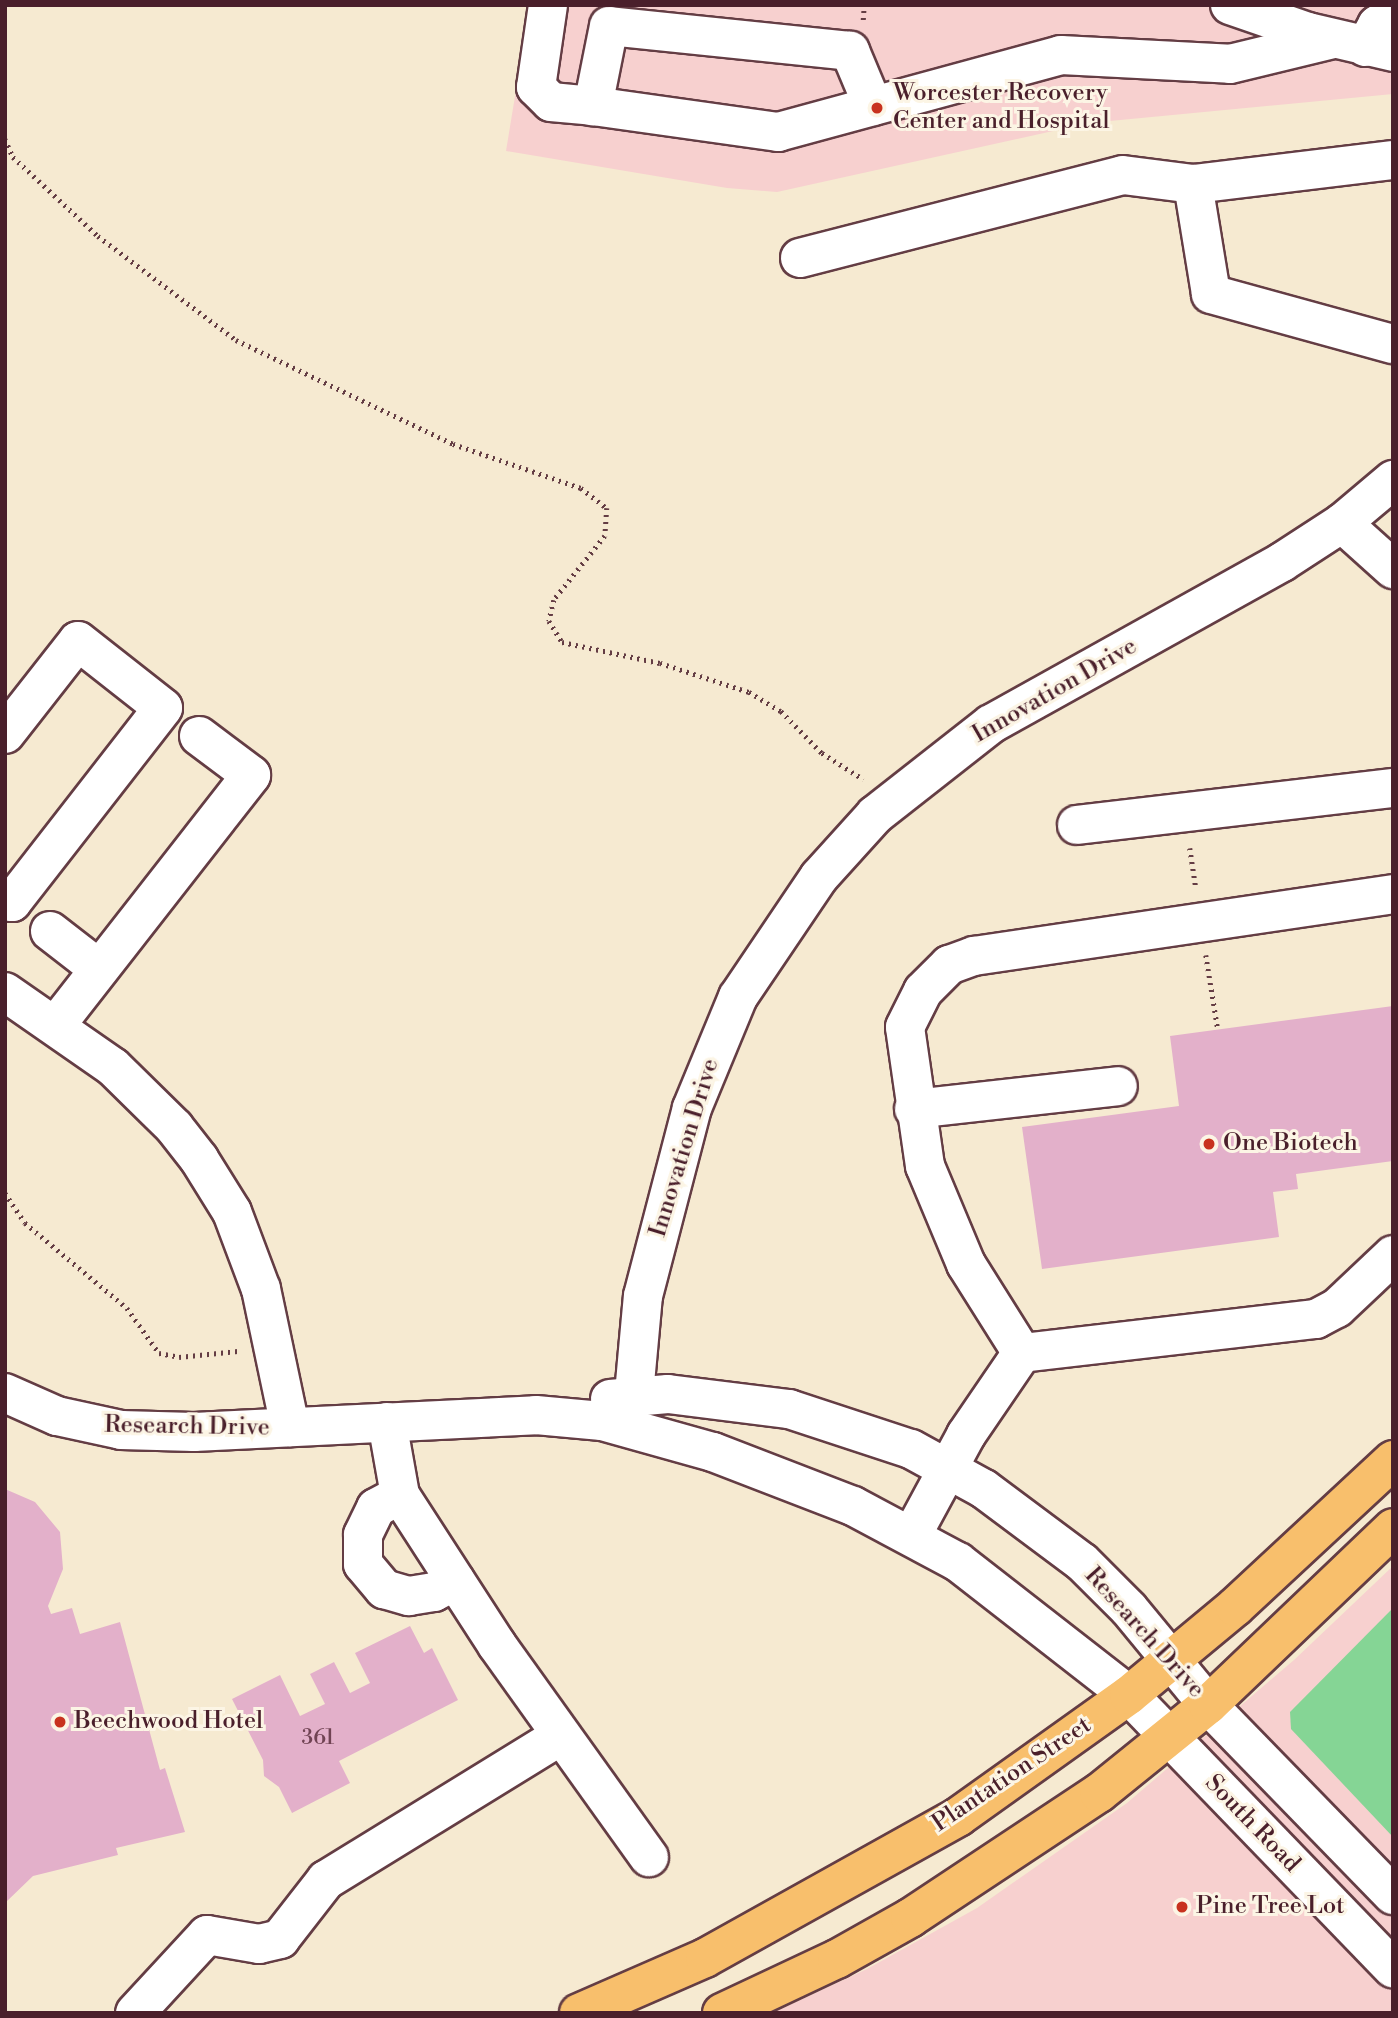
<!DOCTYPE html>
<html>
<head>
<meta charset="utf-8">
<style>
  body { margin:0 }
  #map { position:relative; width:1398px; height:2018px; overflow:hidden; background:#f6ead1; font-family:"Libre Bodoni",serif }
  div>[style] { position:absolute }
  .built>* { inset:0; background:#f7d0cf }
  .green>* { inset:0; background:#85d595 }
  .building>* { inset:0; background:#e3b0ca }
  .path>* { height:4.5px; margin-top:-2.25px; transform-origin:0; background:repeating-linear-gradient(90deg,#643d44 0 2px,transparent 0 7px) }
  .roads { filter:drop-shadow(2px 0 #643d44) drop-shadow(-2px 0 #643d44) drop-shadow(0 2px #643d44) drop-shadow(0 -2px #643d44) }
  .minor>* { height:38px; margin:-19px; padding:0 19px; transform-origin:19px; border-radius:19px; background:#fff }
  .major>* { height:38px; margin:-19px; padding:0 19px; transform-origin:19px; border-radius:19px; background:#f8bf6c }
  .dots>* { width:19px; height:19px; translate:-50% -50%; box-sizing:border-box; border:4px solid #fcf5e5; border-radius:50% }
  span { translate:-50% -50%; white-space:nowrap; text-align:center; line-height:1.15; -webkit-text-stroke:6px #fcf5e5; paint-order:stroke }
  .number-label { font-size:21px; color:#704353 }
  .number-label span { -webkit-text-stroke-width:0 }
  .poi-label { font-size:24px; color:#4a1f2b }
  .left { translate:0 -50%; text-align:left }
  .street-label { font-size:24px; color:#4a1f2b }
  .frame { position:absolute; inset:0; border:7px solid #4a1f2b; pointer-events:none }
</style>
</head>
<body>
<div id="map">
  <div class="built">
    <i style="clip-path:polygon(530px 5px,1393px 5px,1393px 94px,1089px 123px,777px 192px,727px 188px,506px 151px)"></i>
    <i style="clip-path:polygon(1393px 1566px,1393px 2013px,772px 2013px,867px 1969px,977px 1908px,1127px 1803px,1294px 1660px)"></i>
  </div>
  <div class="green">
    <i style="clip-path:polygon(1393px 1608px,1393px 1837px,1291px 1729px,1290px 1712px)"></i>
  </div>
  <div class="building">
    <i style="clip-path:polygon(1393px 1006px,1393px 1161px,1296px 1174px,1298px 1189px,1273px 1192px,1279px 1237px,1042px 1269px,1022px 1127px,1179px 1106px,1170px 1036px)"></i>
    <i style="clip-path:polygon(5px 1489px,35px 1502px,60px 1532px,63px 1569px,48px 1606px,51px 1614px,72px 1608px,80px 1634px,120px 1622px,160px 1770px,165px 1768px,185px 1832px,116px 1848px,118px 1855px,33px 1876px,5px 1903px)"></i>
    <i style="clip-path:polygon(410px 1626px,424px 1653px,432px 1648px,458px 1700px,339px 1761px,350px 1783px,292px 1813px,279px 1787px,264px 1776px,263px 1760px,232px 1699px,280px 1675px,300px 1716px,325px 1704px,310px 1674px,334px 1662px,350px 1693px,370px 1683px,355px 1653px)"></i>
  </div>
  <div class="path">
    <i style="left:863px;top:20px;width:13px;rotate:-86deg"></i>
    <i style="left:5px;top:139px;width:20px;rotate:66deg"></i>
    <i style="left:13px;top:157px;width:116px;rotate:42.9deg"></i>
    <i style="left:98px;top:236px;width:173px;rotate:37deg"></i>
    <i style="left:236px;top:340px;width:241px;rotate:25.6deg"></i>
    <i style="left:453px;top:444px;width:135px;rotate:19deg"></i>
    <i style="left:581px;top:488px;width:33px;rotate:38deg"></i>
    <i style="left:607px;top:508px;width:28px;rotate:94deg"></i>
    <i style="left:605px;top:536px;width:82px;rotate:128.6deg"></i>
    <i style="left:554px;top:600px;width:22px;rotate:103deg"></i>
    <i style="left:549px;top:621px;width:25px;rotate:58deg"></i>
    <i style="left:562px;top:642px;width:100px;rotate:12.1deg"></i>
    <i style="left:660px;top:663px;width:94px;rotate:18deg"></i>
    <i style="left:749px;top:692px;width:37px;rotate:31deg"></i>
    <i style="left:781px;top:711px;width:59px;rotate:45.7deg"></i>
    <i style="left:822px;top:753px;width:49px;rotate:32.4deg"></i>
    <i style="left:1190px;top:848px;width:40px;rotate:81.5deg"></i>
    <i style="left:1206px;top:955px;width:76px;rotate:80.9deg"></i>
    <i style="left:5px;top:1193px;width:36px;rotate:56deg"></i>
    <i style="left:25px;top:1223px;width:133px;rotate:39.8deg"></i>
    <i style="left:127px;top:1308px;width:55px;rotate:54.6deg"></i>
    <i style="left:159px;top:1353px;width:20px;rotate:11deg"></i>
    <i style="left:179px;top:1357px;width:59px;rotate:-5.8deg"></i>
  </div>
  <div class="roads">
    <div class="minor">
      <i style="left:548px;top:5px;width:83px;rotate:98.3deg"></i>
      <i style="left:536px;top:87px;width:21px;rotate:45deg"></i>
      <i style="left:551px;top:102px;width:42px;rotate:5.4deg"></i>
      <i style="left:1230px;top:5px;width:83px;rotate:19.1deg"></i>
      <i style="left:1308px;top:32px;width:87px;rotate:13.2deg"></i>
      <i style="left:1365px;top:47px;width:25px;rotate:-61deg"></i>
      <i style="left:1377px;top:25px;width:19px;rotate:-32deg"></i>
      <i style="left:873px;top:106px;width:60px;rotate:-112.7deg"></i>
      <i style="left:850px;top:51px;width:242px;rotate:-174.1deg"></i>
      <i style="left:609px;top:26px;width:82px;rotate:101.3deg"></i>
      <i style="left:593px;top:106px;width:187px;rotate:8deg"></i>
      <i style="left:778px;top:132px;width:293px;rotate:-15.2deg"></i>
      <i style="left:1061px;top:55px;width:169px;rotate:3deg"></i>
      <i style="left:1230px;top:64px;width:106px;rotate:-13.6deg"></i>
      <i style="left:1392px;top:160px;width:200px;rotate:173.1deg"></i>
      <i style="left:1193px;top:184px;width:111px;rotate:80.7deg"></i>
      <i style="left:1211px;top:294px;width:189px;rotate:15.4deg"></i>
      <i style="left:800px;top:258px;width:333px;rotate:-14.4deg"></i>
      <i style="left:1123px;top:175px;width:71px;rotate:7.3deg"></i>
      <i style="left:1342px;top:523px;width:69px;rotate:42deg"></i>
      <i style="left:5px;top:734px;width:118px;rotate:-51.9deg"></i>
      <i style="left:78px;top:641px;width:108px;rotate:38.2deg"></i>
      <i style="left:163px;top:708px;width:246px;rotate:127.9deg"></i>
      <i style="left:12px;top:902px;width:9px;rotate:-144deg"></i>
      <i style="left:1077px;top:825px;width:318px;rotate:-6.7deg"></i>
      <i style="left:50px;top:931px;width:62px;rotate:37.8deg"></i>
      <i style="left:5px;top:992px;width:131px;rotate:34.8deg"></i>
      <i style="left:113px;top:1067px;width:86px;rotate:44.5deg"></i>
      <i style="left:174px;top:1127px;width:41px;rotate:52deg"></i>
      <i style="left:199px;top:1159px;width:62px;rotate:58.1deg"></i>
      <i style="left:232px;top:1212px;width:82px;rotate:69.4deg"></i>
      <i style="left:261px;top:1289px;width:141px;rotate:78.1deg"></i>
      <i style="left:56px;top:1025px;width:317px;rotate:-52deg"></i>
      <i style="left:251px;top:775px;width:65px;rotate:-143.1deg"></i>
      <i style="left:914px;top:1109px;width:205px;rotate:-6.4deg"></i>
      <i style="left:1022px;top:1353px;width:105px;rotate:-122.2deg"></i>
      <i style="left:966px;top:1264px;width:106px;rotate:-112.7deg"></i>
      <i style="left:925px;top:1166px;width:140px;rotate:-98.2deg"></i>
      <i style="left:905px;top:1027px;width:40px;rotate:-63.4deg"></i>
      <i style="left:923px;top:991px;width:37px;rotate:-45deg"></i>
      <i style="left:949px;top:965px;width:27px;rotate:-20deg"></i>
      <i style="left:974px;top:956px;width:424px;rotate:-8.4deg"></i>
      <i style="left:5px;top:1393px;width:57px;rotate:23.9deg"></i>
      <i style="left:57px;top:1416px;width:66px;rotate:12.3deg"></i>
      <i style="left:121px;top:1430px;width:73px;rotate:1.6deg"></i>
      <i style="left:194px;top:1432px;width:342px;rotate:-2.8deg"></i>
      <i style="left:536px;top:1415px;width:66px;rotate:5.2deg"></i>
      <i style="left:602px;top:1421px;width:115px;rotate:15.6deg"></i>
      <i style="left:713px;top:1452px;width:150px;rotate:21.1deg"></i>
      <i style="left:853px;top:1506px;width:119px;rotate:28.1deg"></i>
      <i style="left:958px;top:1562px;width:217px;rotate:37.9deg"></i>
      <i style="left:1129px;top:1695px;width:380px;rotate:46deg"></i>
      <i style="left:634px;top:1394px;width:98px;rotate:-84.8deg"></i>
      <i style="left:643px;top:1296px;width:194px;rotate:-75.4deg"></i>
      <i style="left:692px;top:1108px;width:120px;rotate:-67.5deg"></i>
      <i style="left:738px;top:997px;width:145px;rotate:-56deg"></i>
      <i style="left:819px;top:877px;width:84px;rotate:-47.9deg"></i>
      <i style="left:875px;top:815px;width:147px;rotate:-38.1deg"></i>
      <i style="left:991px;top:724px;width:333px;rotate:-29.1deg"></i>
      <i style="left:1282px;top:562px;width:72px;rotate:-33deg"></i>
      <i style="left:1342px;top:523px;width:67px;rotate:-40.1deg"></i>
      <i style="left:610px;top:1399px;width:58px;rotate:-4.9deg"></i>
      <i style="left:668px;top:1394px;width:122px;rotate:7.1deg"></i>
      <i style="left:789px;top:1409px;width:128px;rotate:18.2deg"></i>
      <i style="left:911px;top:1449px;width:83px;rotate:28.7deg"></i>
      <i style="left:984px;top:1489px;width:122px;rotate:36.7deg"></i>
      <i style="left:1082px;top:1562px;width:66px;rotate:45deg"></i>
      <i style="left:1129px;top:1609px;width:124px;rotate:50.5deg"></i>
      <i style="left:1208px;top:1705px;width:265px;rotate:45.8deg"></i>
      <i style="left:387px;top:1422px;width:74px;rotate:79.9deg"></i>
      <i style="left:400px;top:1495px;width:179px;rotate:57.1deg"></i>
      <i style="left:497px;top:1645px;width:261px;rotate:54.4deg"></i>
      <i style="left:400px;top:1495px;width:27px;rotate:152deg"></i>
      <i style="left:376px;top:1508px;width:30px;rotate:116deg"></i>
      <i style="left:363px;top:1535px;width:29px;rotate:90deg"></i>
      <i style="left:363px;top:1564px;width:33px;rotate:50deg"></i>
      <i style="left:384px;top:1589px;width:26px;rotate:16deg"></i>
      <i style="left:409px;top:1596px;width:25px;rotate:-9deg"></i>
      <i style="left:434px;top:1592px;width:24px;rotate:-28deg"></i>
      <i style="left:912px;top:1535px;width:114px;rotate:-61.6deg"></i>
      <i style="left:966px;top:1435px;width:99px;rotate:-55.7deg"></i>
      <i style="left:1022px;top:1353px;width:296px;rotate:-6.6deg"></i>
      <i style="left:1316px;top:1319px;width:24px;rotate:-28deg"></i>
      <i style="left:1337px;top:1308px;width:77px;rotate:-43.4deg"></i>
      <i style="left:135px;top:2013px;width:106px;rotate:-47.3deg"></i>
      <i style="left:207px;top:1935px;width:53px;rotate:9.8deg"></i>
      <i style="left:259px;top:1944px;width:22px;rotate:-13deg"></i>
      <i style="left:280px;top:1939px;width:75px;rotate:-52.1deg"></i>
      <i style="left:326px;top:1880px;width:275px;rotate:-31.6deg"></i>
    </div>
    <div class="major">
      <i style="left:579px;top:2013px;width:137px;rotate:-23.6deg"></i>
      <i style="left:705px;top:1958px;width:290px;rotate:-29.1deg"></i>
      <i style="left:958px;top:1817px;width:210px;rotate:-35.5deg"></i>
      <i style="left:1129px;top:1695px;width:138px;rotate:-39.7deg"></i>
      <i style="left:1235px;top:1607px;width:216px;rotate:-42.9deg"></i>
      <i style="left:722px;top:2013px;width:127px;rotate:-25.2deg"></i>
      <i style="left:837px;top:1959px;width:84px;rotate:-29.3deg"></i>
      <i style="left:910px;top:1918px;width:227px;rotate:-33.5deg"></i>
      <i style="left:1099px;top:1793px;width:140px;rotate:-38.9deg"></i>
      <i style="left:1208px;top:1705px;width:256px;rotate:-43.7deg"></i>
    </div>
  </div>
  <div class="dots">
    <i style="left:877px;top:108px;background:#c8321e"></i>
    <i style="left:1209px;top:1144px;background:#c8321e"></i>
    <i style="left:60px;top:1722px;background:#c8321e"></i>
    <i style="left:1182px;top:1907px;background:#c8321e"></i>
  </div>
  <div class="number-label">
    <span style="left:318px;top:1738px">361</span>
  </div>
  <div class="poi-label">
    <span class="left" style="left:893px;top:108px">Worcester Recovery<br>Center and Hospital</span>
    <span class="left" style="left:1223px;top:1144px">One Biotech</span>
    <span class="left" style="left:74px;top:1722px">Beechwood Hotel</span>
    <span class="left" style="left:1196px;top:1907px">Pine Tree Lot</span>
  </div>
  <div class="street-label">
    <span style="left:1055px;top:691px;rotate:-30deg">Innovation Drive</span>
    <span style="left:685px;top:1148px;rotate:-73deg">Innovation Drive</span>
    <span style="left:187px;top:1427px;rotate:1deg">Research Drive</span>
    <span style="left:1144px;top:1633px;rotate:48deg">Research Drive</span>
    <span style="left:1012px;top:1775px;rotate:-34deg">Plantation Street</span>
    <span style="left:1252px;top:1824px;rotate:46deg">South Road</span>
  </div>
  <div class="frame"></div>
</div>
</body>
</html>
